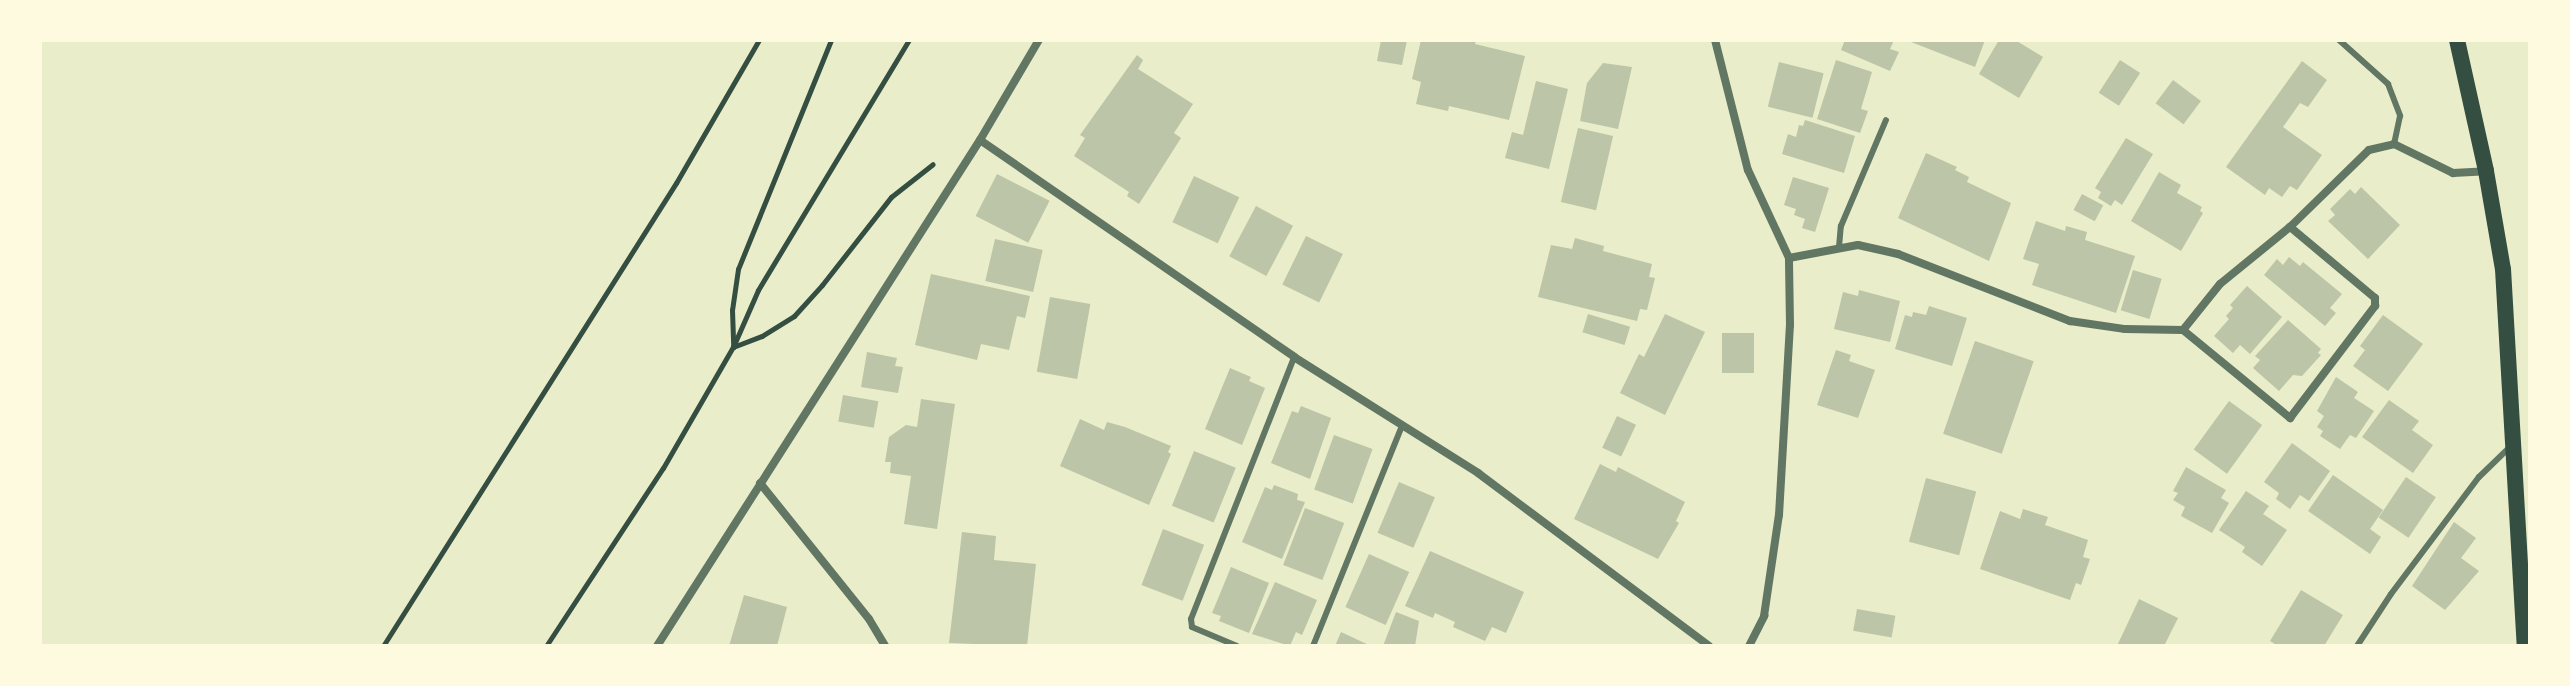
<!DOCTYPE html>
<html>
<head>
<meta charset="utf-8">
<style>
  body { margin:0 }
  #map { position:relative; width:2570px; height:686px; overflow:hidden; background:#e9edc9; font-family:"Titillium Web",sans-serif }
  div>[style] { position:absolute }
  .building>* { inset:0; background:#bcc5a7; transform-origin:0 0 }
  .path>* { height:5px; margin:-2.5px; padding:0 2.5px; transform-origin:2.5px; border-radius:2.5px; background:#344e41 }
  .service>* { height:6px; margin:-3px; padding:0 3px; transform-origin:3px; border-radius:3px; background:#617663 }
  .minor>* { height:8px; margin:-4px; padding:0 4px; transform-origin:4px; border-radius:4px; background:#617663 }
  .secondary>* { height:16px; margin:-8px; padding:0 8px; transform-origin:8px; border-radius:8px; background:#344e41 }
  span { translate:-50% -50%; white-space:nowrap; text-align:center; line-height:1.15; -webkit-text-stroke:8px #fefae0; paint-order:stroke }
  .frame { position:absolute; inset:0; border:42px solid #fefae0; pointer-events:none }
</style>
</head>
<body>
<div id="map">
  <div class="building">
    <i style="clip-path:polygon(1381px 40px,1407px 40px,1402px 65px,1377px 61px)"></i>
    <i style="clip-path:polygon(1421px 40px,1476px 40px,1475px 44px,1525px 56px,1509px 120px,1449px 106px,1448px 111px,1416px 104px,1421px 82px,1412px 79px)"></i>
    <i style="clip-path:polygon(1845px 40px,1894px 40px,1890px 49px,1899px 52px,1890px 71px,1841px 50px)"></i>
    <i style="clip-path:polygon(1906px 40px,1985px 40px,1975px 67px)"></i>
    <i style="clip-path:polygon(1999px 40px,2015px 40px,2043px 57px,2019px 98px,1979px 74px)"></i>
    <i style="clip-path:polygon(1137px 55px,1143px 60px,1138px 69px,1193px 104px,1174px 133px,1181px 138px,1139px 204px,1127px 196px,1129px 192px,1074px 156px,1085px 138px,1080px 135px)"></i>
    <i style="clip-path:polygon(1836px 60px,1872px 72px,1861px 109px,1868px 111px,1860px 133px,1817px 119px)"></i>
    <i style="left:2120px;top:60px;width:24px;height:39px;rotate:33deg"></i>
    <i style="clip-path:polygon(2302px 61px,2327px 80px,2308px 107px,2300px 103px,2283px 127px,2322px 155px,2297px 190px,2290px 186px,2282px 197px,2269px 188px,2265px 195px,2226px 167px)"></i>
    <i style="left:1779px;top:62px;width:46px;height:46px;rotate:14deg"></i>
    <i style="clip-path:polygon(1603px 63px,1632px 67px,1618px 129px,1580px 121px,1587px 83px)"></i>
    <i style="left:2173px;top:80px;width:35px;height:29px;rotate:37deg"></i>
    <i style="clip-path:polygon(1536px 81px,1568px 89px,1549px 169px,1505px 158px,1512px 132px,1523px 135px)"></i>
    <i style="clip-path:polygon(1805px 120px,1855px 136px,1844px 173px,1782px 154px,1788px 134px,1796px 137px,1799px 125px,1803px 126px)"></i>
    <i style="left:1578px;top:128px;width:36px;height:76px;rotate:13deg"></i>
    <i style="clip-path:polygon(2126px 138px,2153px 154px,2122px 205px,2115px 200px,2111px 206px,2098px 198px,2101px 192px,2095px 188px)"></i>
    <i style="clip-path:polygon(1926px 153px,1957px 167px,1955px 170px,1969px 177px,1967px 182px,2011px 203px,1989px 261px,1898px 218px)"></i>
    <i style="clip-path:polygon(2159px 172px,2181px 185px,2177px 193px,2202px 207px,2200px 211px,2203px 213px,2181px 251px,2131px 221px)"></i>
    <i style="left:997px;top:174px;width:59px;height:47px;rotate:27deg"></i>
    <i style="left:1194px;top:176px;width:50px;height:51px;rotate:25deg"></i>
    <i style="clip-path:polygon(1793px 177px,1829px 188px,1815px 232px,1802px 228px,1805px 219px,1794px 215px,1796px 209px,1784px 205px)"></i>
    <i style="clip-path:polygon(2361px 187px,2400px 225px,2368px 259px,2328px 221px,2335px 215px,2330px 209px,2350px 189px,2355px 194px)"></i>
    <i style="left:2082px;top:194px;width:24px;height:18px;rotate:28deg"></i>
    <i style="left:1256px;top:206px;width:42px;height:57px;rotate:28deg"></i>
    <i style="clip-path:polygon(2036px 221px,2065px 231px,2066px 226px,2087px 232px,2085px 240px,2135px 256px,2116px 313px,2032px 285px,2039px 264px,2023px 259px)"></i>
    <i style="left:1306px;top:236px;width:41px;height:54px;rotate:26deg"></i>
    <i style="clip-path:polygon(1575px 238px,1604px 246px,1603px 251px,1652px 264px,1649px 277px,1655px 278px,1647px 310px,1640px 309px,1637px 321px,1538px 297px,1551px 245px,1572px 249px)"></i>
    <i style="left:995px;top:239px;width:49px;height:43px;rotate:13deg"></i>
    <i style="clip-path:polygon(2289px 257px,2300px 266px,2303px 262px,2342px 294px,2330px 308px,2336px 313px,2325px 326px,2264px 275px,2277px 259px,2283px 265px)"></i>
    <i style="left:2133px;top:270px;width:30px;height:42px;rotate:17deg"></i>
    <i style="clip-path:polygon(931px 274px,1030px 296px,1025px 318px,1017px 316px,1009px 350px,981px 344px,977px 360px,915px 345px)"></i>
    <i style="clip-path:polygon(2247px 286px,2282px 317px,2250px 354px,2240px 345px,2233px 353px,2214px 336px,2229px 319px,2226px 316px,2233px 308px,2230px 305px)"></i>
    <i style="clip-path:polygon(1859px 290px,1900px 301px,1890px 342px,1834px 329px,1843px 292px,1858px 296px)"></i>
    <i style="left:1050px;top:297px;width:41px;height:76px;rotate:10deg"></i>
    <i style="clip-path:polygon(1929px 306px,1967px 318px,1952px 366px,1895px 349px,1905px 315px,1912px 317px,1913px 312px,1926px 315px)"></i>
    <i style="left:1588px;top:314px;width:44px;height:19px;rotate:17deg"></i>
    <i style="clip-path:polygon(1665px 314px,1705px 332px,1665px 415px,1620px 393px,1639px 354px,1644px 357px)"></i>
    <i style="clip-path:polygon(2383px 315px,2423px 344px,2388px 391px,2353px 366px,2365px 350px,2360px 346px)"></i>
    <i style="clip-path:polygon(2288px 320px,2321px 349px,2318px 353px,2321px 355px,2302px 376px,2293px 375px,2279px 391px,2253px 368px,2260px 360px,2255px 356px)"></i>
    <i style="left:1722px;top:333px;width:32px;height:40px"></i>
    <i style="left:1975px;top:341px;width:62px;height:98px;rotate:19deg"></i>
    <i style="clip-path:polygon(1836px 350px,1851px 355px,1849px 361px,1875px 370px,1858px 418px,1817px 405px)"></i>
    <i style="clip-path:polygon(867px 352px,897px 358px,895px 366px,903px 367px,898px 393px,861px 387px)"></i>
    <i style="clip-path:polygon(1230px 368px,1251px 377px,1249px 381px,1265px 388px,1242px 445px,1205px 429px)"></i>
    <i style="clip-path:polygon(2336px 377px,2358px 392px,2354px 398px,2374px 411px,2356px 438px,2350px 435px,2340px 449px,2320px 436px,2323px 431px,2317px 427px,2324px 416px,2317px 411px)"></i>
    <i style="left:843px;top:395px;width:36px;height:27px;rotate:10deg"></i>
    <i style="clip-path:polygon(921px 399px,955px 404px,937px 529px,904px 524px,911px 476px,890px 473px,891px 462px,885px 462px,889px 437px,906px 425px,917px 427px)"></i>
    <i style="clip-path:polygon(2389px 400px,2419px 421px,2412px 430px,2433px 445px,2413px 473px,2362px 437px)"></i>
    <i style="left:2229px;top:401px;width:41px;height:60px;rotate:36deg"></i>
    <i style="clip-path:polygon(1301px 406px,1331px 418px,1310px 479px,1271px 463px,1292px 411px,1298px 413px)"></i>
    <i style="left:1617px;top:416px;width:21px;height:35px;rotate:25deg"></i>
    <i style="clip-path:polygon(1080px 419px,1104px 430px,1107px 422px,1125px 427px,1171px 446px,1168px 452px,1171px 454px,1149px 505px,1060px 466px)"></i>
    <i style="left:1334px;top:435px;width:41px;height:58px;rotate:20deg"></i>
    <i style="clip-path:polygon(2292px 443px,2330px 471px,2309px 501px,2300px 495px,2290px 509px,2276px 499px,2279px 493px,2264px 482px)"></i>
    <i style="left:1194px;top:451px;width:45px;height:59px;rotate:22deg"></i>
    <i style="clip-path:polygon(1600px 464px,1616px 472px,1618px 467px,1685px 502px,1676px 521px,1679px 523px,1658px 559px,1574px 519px)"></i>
    <i style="clip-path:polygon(2186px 467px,2226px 490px,2221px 498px,2229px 503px,2212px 533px,2181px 516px,2185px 507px,2173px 500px,2178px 493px,2173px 491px)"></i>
    <i style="clip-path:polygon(2333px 475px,2383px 510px,2370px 529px,2381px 537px,2370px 554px,2308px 511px)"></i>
    <i style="left:2406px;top:477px;width:36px;height:49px;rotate:34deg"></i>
    <i style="left:1926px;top:478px;width:52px;height:66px;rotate:15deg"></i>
    <i style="left:1399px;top:482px;width:39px;height:55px;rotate:23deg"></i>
    <i style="clip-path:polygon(1274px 485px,1298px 494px,1297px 500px,1305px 502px,1282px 559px,1242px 542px,1265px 487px,1272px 490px)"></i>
    <i style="clip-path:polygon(2246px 491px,2269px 506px,2263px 514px,2287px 530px,2262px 566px,2242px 552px,2245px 547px,2219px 530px)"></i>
    <i style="left:1305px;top:508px;width:42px;height:61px;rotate:21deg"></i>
    <i style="clip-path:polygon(2023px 509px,2048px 517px,2045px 525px,2088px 540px,2083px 557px,2090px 559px,2081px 585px,2076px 583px,2070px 600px,1980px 569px,2000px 511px,2020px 519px)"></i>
    <i style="clip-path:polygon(2454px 522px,2476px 538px,2461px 558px,2479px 571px,2445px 610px,2412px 586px)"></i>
    <i style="left:1163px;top:529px;width:44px;height:60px;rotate:21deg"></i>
    <i style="clip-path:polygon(962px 532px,996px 536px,994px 560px,1036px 564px,1027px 646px,949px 643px)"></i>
    <i style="clip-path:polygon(1430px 551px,1524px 592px,1506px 633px,1492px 627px,1485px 641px,1453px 627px,1455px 622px,1435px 613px,1433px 618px,1405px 606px)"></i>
    <i style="left:1369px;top:554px;width:44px;height:58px;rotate:24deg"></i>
    <i style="clip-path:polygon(1231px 567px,1269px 583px,1249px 633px,1219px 621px,1221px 616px,1212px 613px)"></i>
    <i style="clip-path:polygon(1275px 582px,1317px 600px,1302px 635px,1296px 632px,1290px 646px,1252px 634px)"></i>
    <i style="clip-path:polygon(2301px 590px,2343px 615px,2324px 646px,2278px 646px,2270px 641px)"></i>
    <i style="clip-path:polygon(744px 595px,787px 607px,777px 646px,729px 646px)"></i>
    <i style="clip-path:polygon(2139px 599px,2178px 618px,2164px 646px,2117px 646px)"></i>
    <i style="left:1857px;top:609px;width:39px;height:22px;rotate:10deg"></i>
    <i style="clip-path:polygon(1396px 612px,1419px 621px,1415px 646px,1383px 646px)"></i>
    <i style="clip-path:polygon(1341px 632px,1371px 646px,1335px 646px)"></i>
  </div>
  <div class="path">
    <i style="left:831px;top:40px;width:247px;rotate:112.1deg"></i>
    <i style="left:738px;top:269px;width:41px;rotate:98.3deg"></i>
    <i style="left:732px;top:310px;width:37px;rotate:88deg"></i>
    <i style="left:733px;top:347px;width:31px;rotate:-21deg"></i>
    <i style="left:762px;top:336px;width:38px;rotate:-32deg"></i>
    <i style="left:794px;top:316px;width:42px;rotate:-47.9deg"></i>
    <i style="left:822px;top:285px;width:112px;rotate:-51.9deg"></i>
    <i style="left:891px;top:197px;width:53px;rotate:-38.2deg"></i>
    <i style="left:383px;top:646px;width:548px;rotate:-57.67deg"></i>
    <i style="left:676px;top:183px;width:165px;rotate:-59.9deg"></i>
    <i style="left:546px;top:646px;width:213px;rotate:-56.7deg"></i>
    <i style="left:663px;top:468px;width:140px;rotate:-60deg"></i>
    <i style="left:733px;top:347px;width:62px;rotate:-66.3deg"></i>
    <i style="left:758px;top:290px;width:292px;rotate:-58.9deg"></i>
  </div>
  <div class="service">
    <i style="left:2339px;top:40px;width:66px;rotate:41.9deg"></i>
    <i style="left:2388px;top:84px;width:34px;rotate:69deg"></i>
    <i style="left:2400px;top:116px;width:29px;rotate:102deg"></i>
    <i style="left:1839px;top:247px;width:21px;rotate:-85deg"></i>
    <i style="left:1841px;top:226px;width:115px;rotate:-67deg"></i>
    <i style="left:1237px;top:646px;width:49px;rotate:-157.1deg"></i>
    <i style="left:1192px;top:627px;width:8px;rotate:-97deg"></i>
    <i style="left:1191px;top:619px;width:282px;rotate:-68.5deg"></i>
    <i style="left:1313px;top:646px;width:237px;rotate:-68deg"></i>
    <i style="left:2357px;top:646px;width:62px;rotate:-56.8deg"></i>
    <i style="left:2391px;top:594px;width:146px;rotate:-53.1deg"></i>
    <i style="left:2479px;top:477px;width:45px;rotate:-44.1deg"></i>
  </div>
  <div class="minor">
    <i style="left:1715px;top:40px;width:134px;rotate:75.8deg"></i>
    <i style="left:1748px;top:170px;width:97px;rotate:65deg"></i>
    <i style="left:1789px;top:258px;width:70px;rotate:-10.7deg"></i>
    <i style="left:1858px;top:245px;width:41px;rotate:12.7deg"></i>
    <i style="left:1898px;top:254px;width:185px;rotate:21.3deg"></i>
    <i style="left:2070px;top:321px;width:56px;rotate:8.3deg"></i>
    <i style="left:2125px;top:329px;width:58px;rotate:1deg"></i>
    <i style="left:2183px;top:330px;width:59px;rotate:-51.2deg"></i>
    <i style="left:2220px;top:284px;width:90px;rotate:-39.2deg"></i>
    <i style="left:2290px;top:227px;width:110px;rotate:-44.3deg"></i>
    <i style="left:2369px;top:150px;width:26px;rotate:-13deg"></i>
    <i style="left:2394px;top:144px;width:66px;rotate:26.2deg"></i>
    <i style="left:2453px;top:173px;width:33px;rotate:-3deg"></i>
    <i style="left:980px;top:140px;width:382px;rotate:34.6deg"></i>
    <i style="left:1294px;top:357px;width:218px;rotate:32.2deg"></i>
    <i style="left:1478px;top:473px;width:289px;rotate:36.8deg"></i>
    <i style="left:2183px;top:330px;width:139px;rotate:39.4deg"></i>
    <i style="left:2290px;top:418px;width:141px;rotate:-52.8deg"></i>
    <i style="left:2375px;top:306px;width:8px;rotate:-90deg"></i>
    <i style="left:2375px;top:298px;width:111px;rotate:-140.1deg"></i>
    <i style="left:760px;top:483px;width:174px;rotate:51.3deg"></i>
    <i style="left:869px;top:619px;width:31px;rotate:59deg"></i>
    <i style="left:657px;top:646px;width:600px;rotate:-57.45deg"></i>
    <i style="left:980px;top:140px;width:116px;rotate:-59.5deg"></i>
    <i style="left:1749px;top:646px;width:34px;rotate:-63deg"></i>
    <i style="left:1764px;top:616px;width:102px;rotate:-81.6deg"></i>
    <i style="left:1779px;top:515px;width:190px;rotate:-86.7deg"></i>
    <i style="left:1790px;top:325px;width:67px;rotate:-90.9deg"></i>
  </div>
  <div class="secondary">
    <i style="left:2457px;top:40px;width:134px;rotate:77.5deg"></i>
    <i style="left:2486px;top:171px;width:99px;rotate:80.2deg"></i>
    <i style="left:2503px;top:269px;width:378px;rotate:86.7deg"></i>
  </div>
  <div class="frame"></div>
</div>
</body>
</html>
